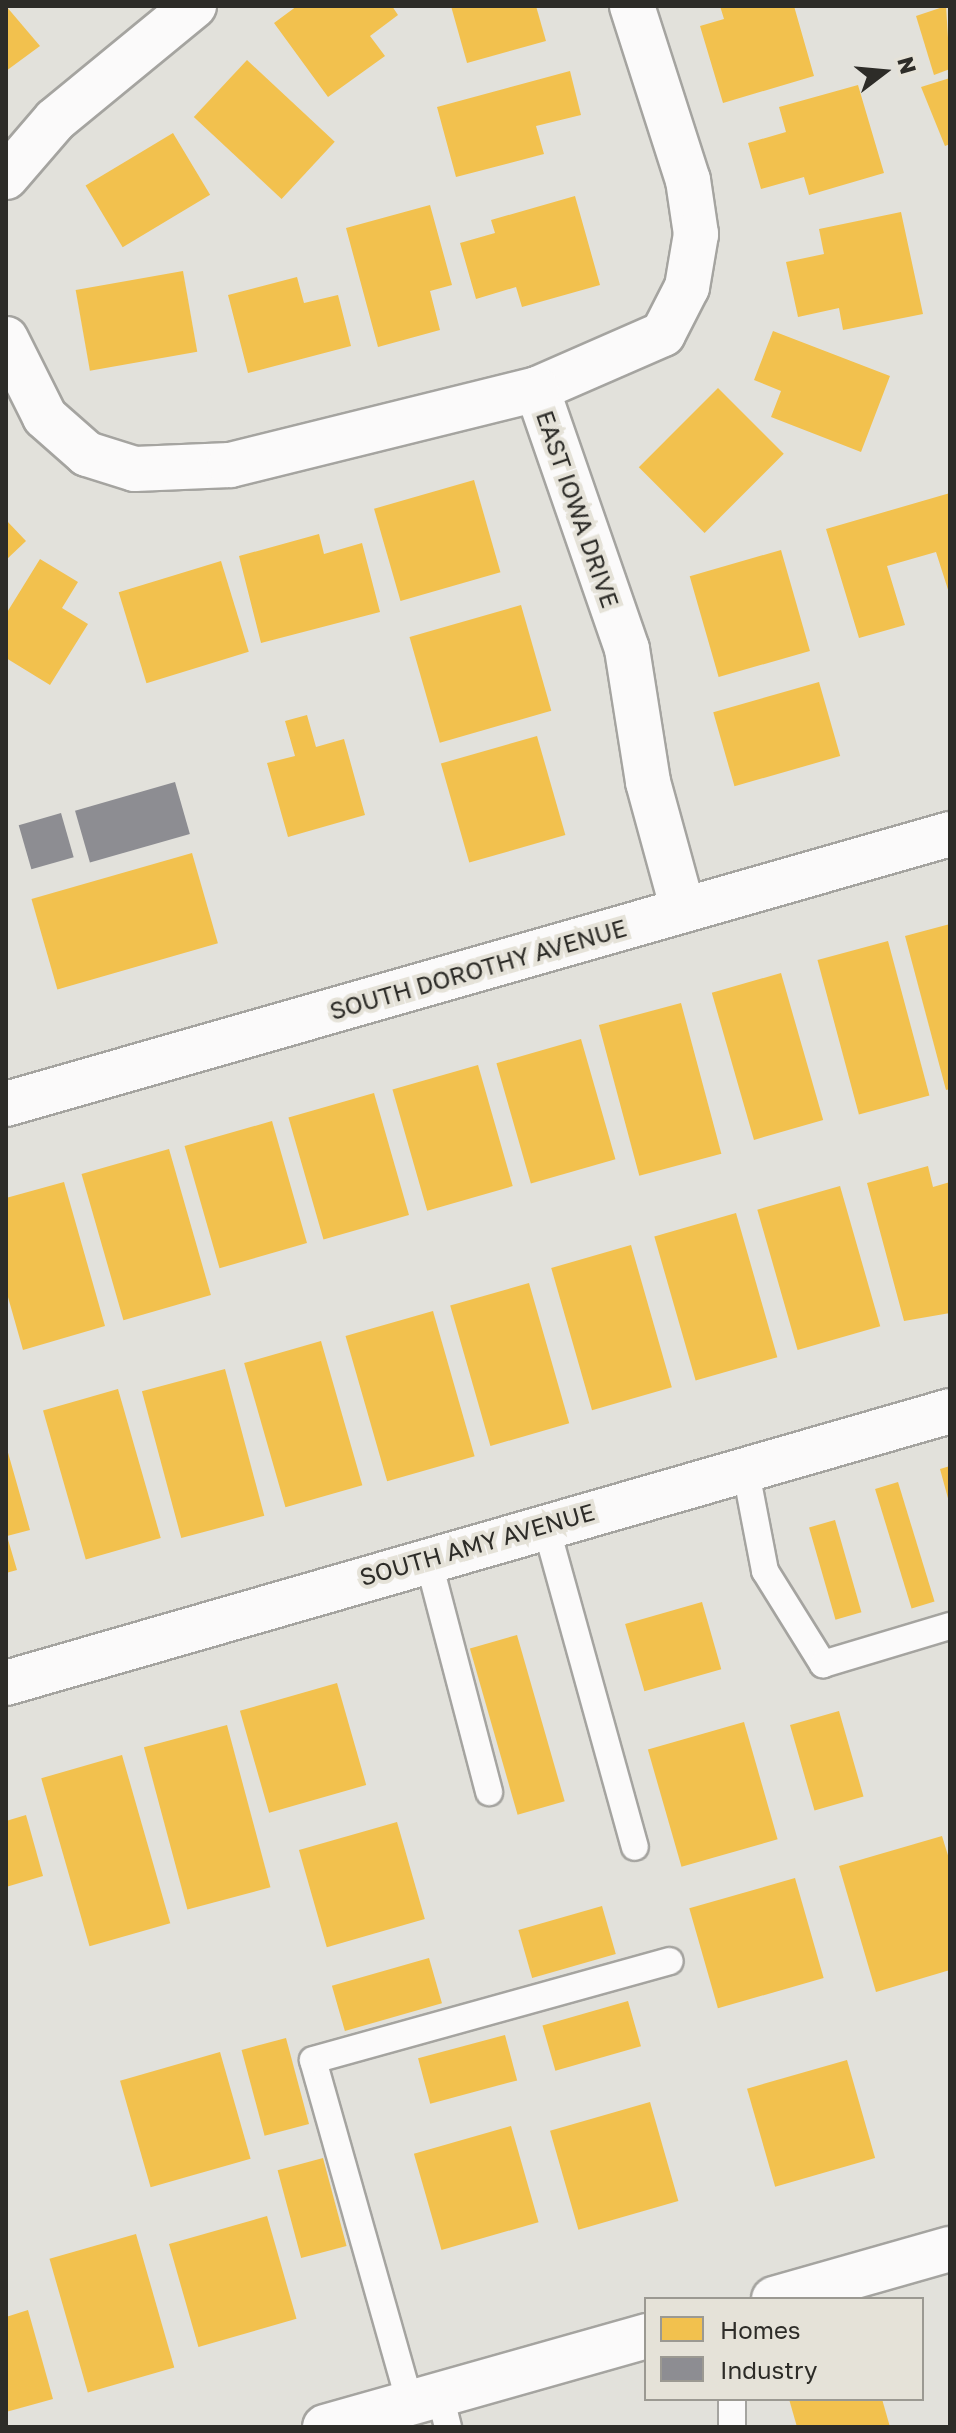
<!DOCTYPE html>
<html>
<head>
<meta charset="utf-8">
<style>
  body { margin:0 }
  #map { position:relative; width:956px; height:2433px; overflow:hidden; background:#e2e1db; font-family:"Golos Text",sans-serif }
  div>[style] { position:absolute }
  .homes>* { inset:0; background:#f2c14e; transform-origin:0 0 }
  .industry>* { inset:0; background:#8d8d92; transform-origin:0 0 }
  .roads { filter:drop-shadow(2px 0 #a5a4a0) drop-shadow(-2px 0 #a5a4a0) drop-shadow(0 2px #a5a4a0) drop-shadow(0 -2px #a5a4a0) }
  .lane>* { height:26px; margin:-13px; padding:0 13px; transform-origin:13px; border-radius:13px; background:#fbfafa }
  .street>* { height:44px; margin:-22px; padding:0 22px; transform-origin:22px; border-radius:22px; background:#fbfafa }
  span { translate:-50% -50%; white-space:nowrap; text-align:center; line-height:1.15; -webkit-text-stroke:8px #e5e2d8; paint-order:stroke }
  .street-label { font-size:24px; color:#2d2c28 }
  .frame { position:absolute; inset:0; border:8px solid #2d2c28; pointer-events:none }
  .legend { position:absolute; left:644px; top:2297px; width:280px; height:104px; box-sizing:border-box; background:#e5e2d8; border:2px solid #9b9992; margin:0; padding:10px 14px; list-style:none; font-size:24px; color:#2d2c28 }
  .legend li { display:flex; align-items:center; gap:16px; height:40px }
  .legend b { width:40px; border:2px solid #9b9992 }
  .north { position:absolute; left:844px; top:32px; width:80px; height:80px; -webkit-text-stroke:6px #e5e2d8; paint-order:stroke; rotate:74deg; font-size:22px; font-weight:700; line-height:32px; text-align:center; color:#2d2c28 }
  .north::after { content:''; display:block; margin:auto; width:28px; height:36px; background:#2d2c28; clip-path:polygon(50% 0,100% 100%,50% 72%,0 100%) }
</style>
</head>
<body>
<div id="map">
  <div class="homes">
    <i style="clip-path:polygon(6px 6px,40px 46px,6px 71px)"></i>
    <i style="clip-path:polygon(297px 6px,392px 6px,398px 15px,370px 36px,385px 56px,328px 97px,274px 23px)"></i>
    <i style="clip-path:polygon(451px 6px,536px 6px,546px 41px,467px 63px)"></i>
    <i style="clip-path:polygon(720px 6px,794px 6px,814px 76px,723px 103px,700px 26px,724px 19px)"></i>
    <i style="clip-path:polygon(946px 6px,950px 69px,934px 75px,916px 16px)"></i>
    <i style="left:247px;top:60px;width:120px;height:78px;rotate:43deg"></i>
    <i style="clip-path:polygon(570px 71px,581px 115px,536px 126px,544px 154px,456px 177px,437px 107px)"></i>
    <i style="clip-path:polygon(950px 78px,950px 144px,945px 146px,921px 87px)"></i>
    <i style="clip-path:polygon(858px 85px,884px 173px,809px 195px,804px 177px,761px 189px,748px 143px,786px 132px,779px 107px)"></i>
    <i style="left:173px;top:133px;width:72px;height:102px;rotate:59deg"></i>
    <i style="clip-path:polygon(575px 196px,600px 285px,522px 307px,516px 287px,476px 299px,460px 243px,495px 233px,491px 220px)"></i>
    <i style="clip-path:polygon(430px 205px,452px 285px,430px 291px,440px 330px,378px 347px,346px 228px)"></i>
    <i style="clip-path:polygon(901px 212px,923px 314px,843px 330px,839px 308px,798px 317px,786px 262px,824px 254px,819px 229px)"></i>
    <i style="left:183px;top:271px;width:82px;height:109px;rotate:80deg"></i>
    <i style="clip-path:polygon(297px 277px,304px 303px,338px 295px,351px 346px,248px 373px,228px 295px)"></i>
    <i style="clip-path:polygon(773px 331px,890px 376px,861px 452px,771px 417px,781px 391px,754px 380px)"></i>
    <i style="left:718px;top:388px;width:93px;height:112px;rotate:45deg"></i>
    <i style="left:474px;top:480px;width:96px;height:104px;rotate:74deg"></i>
    <i style="clip-path:polygon(950px 493px,950px 596px,936px 552px,887px 566px,905px 625px,859px 638px,826px 529px)"></i>
    <i style="clip-path:polygon(6px 520px,26px 541px,6px 560px)"></i>
    <i style="clip-path:polygon(319px 534px,324px 554px,362px 543px,380px 612px,261px 643px,239px 556px)"></i>
    <i style="left:781px;top:550px;width:105px;height:95px;rotate:74deg"></i>
    <i style="clip-path:polygon(40px 559px,78px 582px,62px 608px,88px 624px,50px 685px,6px 658px,6px 614px)"></i>
    <i style="left:221px;top:561px;width:95px;height:107px;rotate:73deg"></i>
    <i style="left:521px;top:605px;width:110px;height:116px;rotate:74deg"></i>
    <i style="left:819px;top:682px;width:77px;height:110px;rotate:74deg"></i>
    <i style="clip-path:polygon(307px 715px,316px 747px,344px 739px,365px 815px,288px 837px,267px 763px,295px 756px,285px 721px)"></i>
    <i style="left:537px;top:736px;width:103px;height:100px;rotate:74deg"></i>
    <i style="left:192px;top:853px;width:94px;height:167px;rotate:74deg"></i>
    <i style="clip-path:polygon(950px 924px,950px 1089px,946px 1090px,905px 936px)"></i>
    <i style="left:888px;top:941px;width:160px;height:73px;rotate:75deg"></i>
    <i style="left:781px;top:973px;width:153px;height:72px;rotate:74deg"></i>
    <i style="left:681px;top:1003px;width:156px;height:85px;rotate:75deg"></i>
    <i style="left:581px;top:1039px;width:125px;height:88px;rotate:74deg"></i>
    <i style="left:478px;top:1065px;width:126px;height:89px;rotate:74deg"></i>
    <i style="left:374px;top:1093px;width:127px;height:89px;rotate:74deg"></i>
    <i style="left:272px;top:1121px;width:127px;height:91px;rotate:74deg"></i>
    <i style="left:169px;top:1149px;width:152px;height:91px;rotate:74deg"></i>
    <i style="clip-path:polygon(928px 1166px,933px 1187px,950px 1182px,950px 1313px,904px 1321px,867px 1183px)"></i>
    <i style="clip-path:polygon(64px 1182px,105px 1326px,23px 1350px,6px 1290px,6px 1198px)"></i>
    <i style="left:840px;top:1186px;width:146px;height:86px;rotate:74deg"></i>
    <i style="left:736px;top:1213px;width:150px;height:85px;rotate:74deg"></i>
    <i style="left:631px;top:1245px;width:148px;height:83px;rotate:74deg"></i>
    <i style="left:529px;top:1283px;width:146px;height:82px;rotate:74deg"></i>
    <i style="left:433px;top:1311px;width:151px;height:91px;rotate:74deg"></i>
    <i style="left:321px;top:1341px;width:150px;height:80px;rotate:74deg"></i>
    <i style="left:225px;top:1369px;width:152px;height:86px;rotate:75deg"></i>
    <i style="left:118px;top:1389px;width:155px;height:78px;rotate:74deg"></i>
    <i style="clip-path:polygon(7px 1449px,30px 1530px,7px 1536px,17px 1570px,6px 1573px)"></i>
    <i style="clip-path:polygon(950px 1466px,950px 1502px,949px 1502px,940px 1469px)"></i>
    <i style="left:898px;top:1482px;width:125px;height:24px;rotate:73deg"></i>
    <i style="left:835px;top:1520px;width:96px;height:27px;rotate:74deg"></i>
    <i style="left:702px;top:1602px;width:70px;height:80px;rotate:74deg"></i>
    <i style="left:517px;top:1635px;width:173px;height:49px;rotate:74deg"></i>
    <i style="left:337px;top:1683px;width:106px;height:101px;rotate:74deg"></i>
    <i style="left:839px;top:1711px;width:89px;height:51px;rotate:74deg"></i>
    <i style="left:744px;top:1722px;width:122px;height:100px;rotate:74deg"></i>
    <i style="left:227px;top:1725px;width:168px;height:86px;rotate:75deg"></i>
    <i style="left:122px;top:1755px;width:175px;height:84px;rotate:74deg"></i>
    <i style="clip-path:polygon(26px 1815px,43px 1876px,6px 1887px,6px 1821px)"></i>
    <i style="left:397px;top:1822px;width:101px;height:102px;rotate:74deg"></i>
    <i style="clip-path:polygon(942px 1836px,950px 1862px,950px 1970px,876px 1992px,839px 1866px)"></i>
    <i style="left:795px;top:1878px;width:104px;height:110px;rotate:74deg"></i>
    <i style="left:602px;top:1906px;width:50px;height:87px;rotate:74deg"></i>
    <i style="left:429px;top:1958px;width:47px;height:101px;rotate:74deg"></i>
    <i style="left:628px;top:2001px;width:47px;height:89px;rotate:74deg"></i>
    <i style="left:505px;top:2035px;width:47px;height:90px;rotate:75deg"></i>
    <i style="left:286px;top:2038px;width:89px;height:46px;rotate:75deg"></i>
    <i style="left:220px;top:2052px;width:111px;height:104px;rotate:74deg"></i>
    <i style="left:847px;top:2060px;width:102px;height:104px;rotate:74deg"></i>
    <i style="left:650px;top:2102px;width:103px;height:104px;rotate:74deg"></i>
    <i style="left:511px;top:2126px;width:100px;height:101px;rotate:74deg"></i>
    <i style="left:323px;top:2158px;width:91px;height:47px;rotate:75deg"></i>
    <i style="left:267px;top:2216px;width:107px;height:102px;rotate:74deg"></i>
    <i style="left:136px;top:2234px;width:139px;height:90px;rotate:74deg"></i>
    <i style="clip-path:polygon(28px 2310px,53px 2399px,6px 2412px,6px 2317px)"></i>
    <i style="clip-path:polygon(789px 2399px,882px 2399px,890px 2427px,797px 2427px)"></i>
  </div>
  <div class="industry">
    <i style="left:175px;top:782px;width:54px;height:104px;rotate:74deg"></i>
    <i style="left:61px;top:813px;width:46px;height:44px;rotate:74deg"></i>
  </div>
  <div class="roads">
    <div class="lane">
      <i style="left:745px;top:1467px;width:106px;rotate:79.1deg"></i>
      <i style="left:765px;top:1571px;width:110px;rotate:58.1deg"></i>
      <i style="left:823px;top:1664px;width:133px;rotate:-16.7deg"></i>
      <i style="left:545px;top:1523px;width:336px;rotate:74.5deg"></i>
      <i style="left:428px;top:1559px;width:241px;rotate:75.3deg"></i>
      <i style="left:440px;top:2395px;width:33px;rotate:76deg"></i>
      <i style="left:410px;top:2403px;width:356px;rotate:-105.8deg"></i>
      <i style="left:313px;top:2060px;width:370px;rotate:-15.5deg"></i>
      <i style="left:732px;top:2427px;width:28px;rotate:-90deg"></i>
    </div>
    <div class="street">
      <i style="left:632px;top:6px;width:183px;rotate:72.2deg"></i>
      <i style="left:688px;top:180px;width:55px;rotate:81.6deg"></i>
      <i style="left:696px;top:234px;width:54px;rotate:99.6deg"></i>
      <i style="left:687px;top:287px;width:53px;rotate:117.1deg"></i>
      <i style="left:663px;top:334px;width:137px;rotate:156.4deg"></i>
      <i style="left:537px;top:389px;width:275px;rotate:70.9deg"></i>
      <i style="left:627px;top:649px;width:135px;rotate:81deg"></i>
      <i style="left:648px;top:782px;width:133px;rotate:74.7deg"></i>
      <i style="left:6px;top:177px;width:75px;rotate:-49.3deg"></i>
      <i style="left:55px;top:120px;width:180px;rotate:-39.4deg"></i>
      <i style="left:6px;top:339px;width:87px;rotate:63.4deg"></i>
      <i style="left:45px;top:417px;width:56px;rotate:41.4deg"></i>
      <i style="left:87px;top:454px;width:50px;rotate:17.4deg"></i>
      <i style="left:135px;top:469px;width:95px;rotate:-2.4deg"></i>
      <i style="left:230px;top:465px;width:316px;rotate:-13.9deg"></i>
      <i style="left:6px;top:1104px;width:982px;rotate:-15.96deg"></i>
      <i style="left:6px;top:1683px;width:982px;rotate:-16.07deg"></i>
      <i style="left:774px;top:2299px;width:183px;rotate:-15.9deg"></i>
      <i style="left:325px;top:2427px;width:334px;rotate:-15.8deg"></i>
    </div>
  </div>
  <div class="street-label">
    <span style="left:578px;top:509px;rotate:71deg">EAST IOWA DRIVE</span>
    <span style="left:478px;top:969px;rotate:-16deg">SOUTH DOROTHY AVENUE</span>
    <span style="left:477px;top:1544px;rotate:-16deg">SOUTH AMY AVENUE</span>
  </div>
  <div class="frame"></div>
  <ul class="legend">
  <li><b style="height:22px;background:#f2c14e"></b>Homes</li>
  <li><b style="height:22px;background:#8d8d92"></b>Industry</li>
  </ul>
  <div class="north">N</div>
</div>
</body>
</html>
